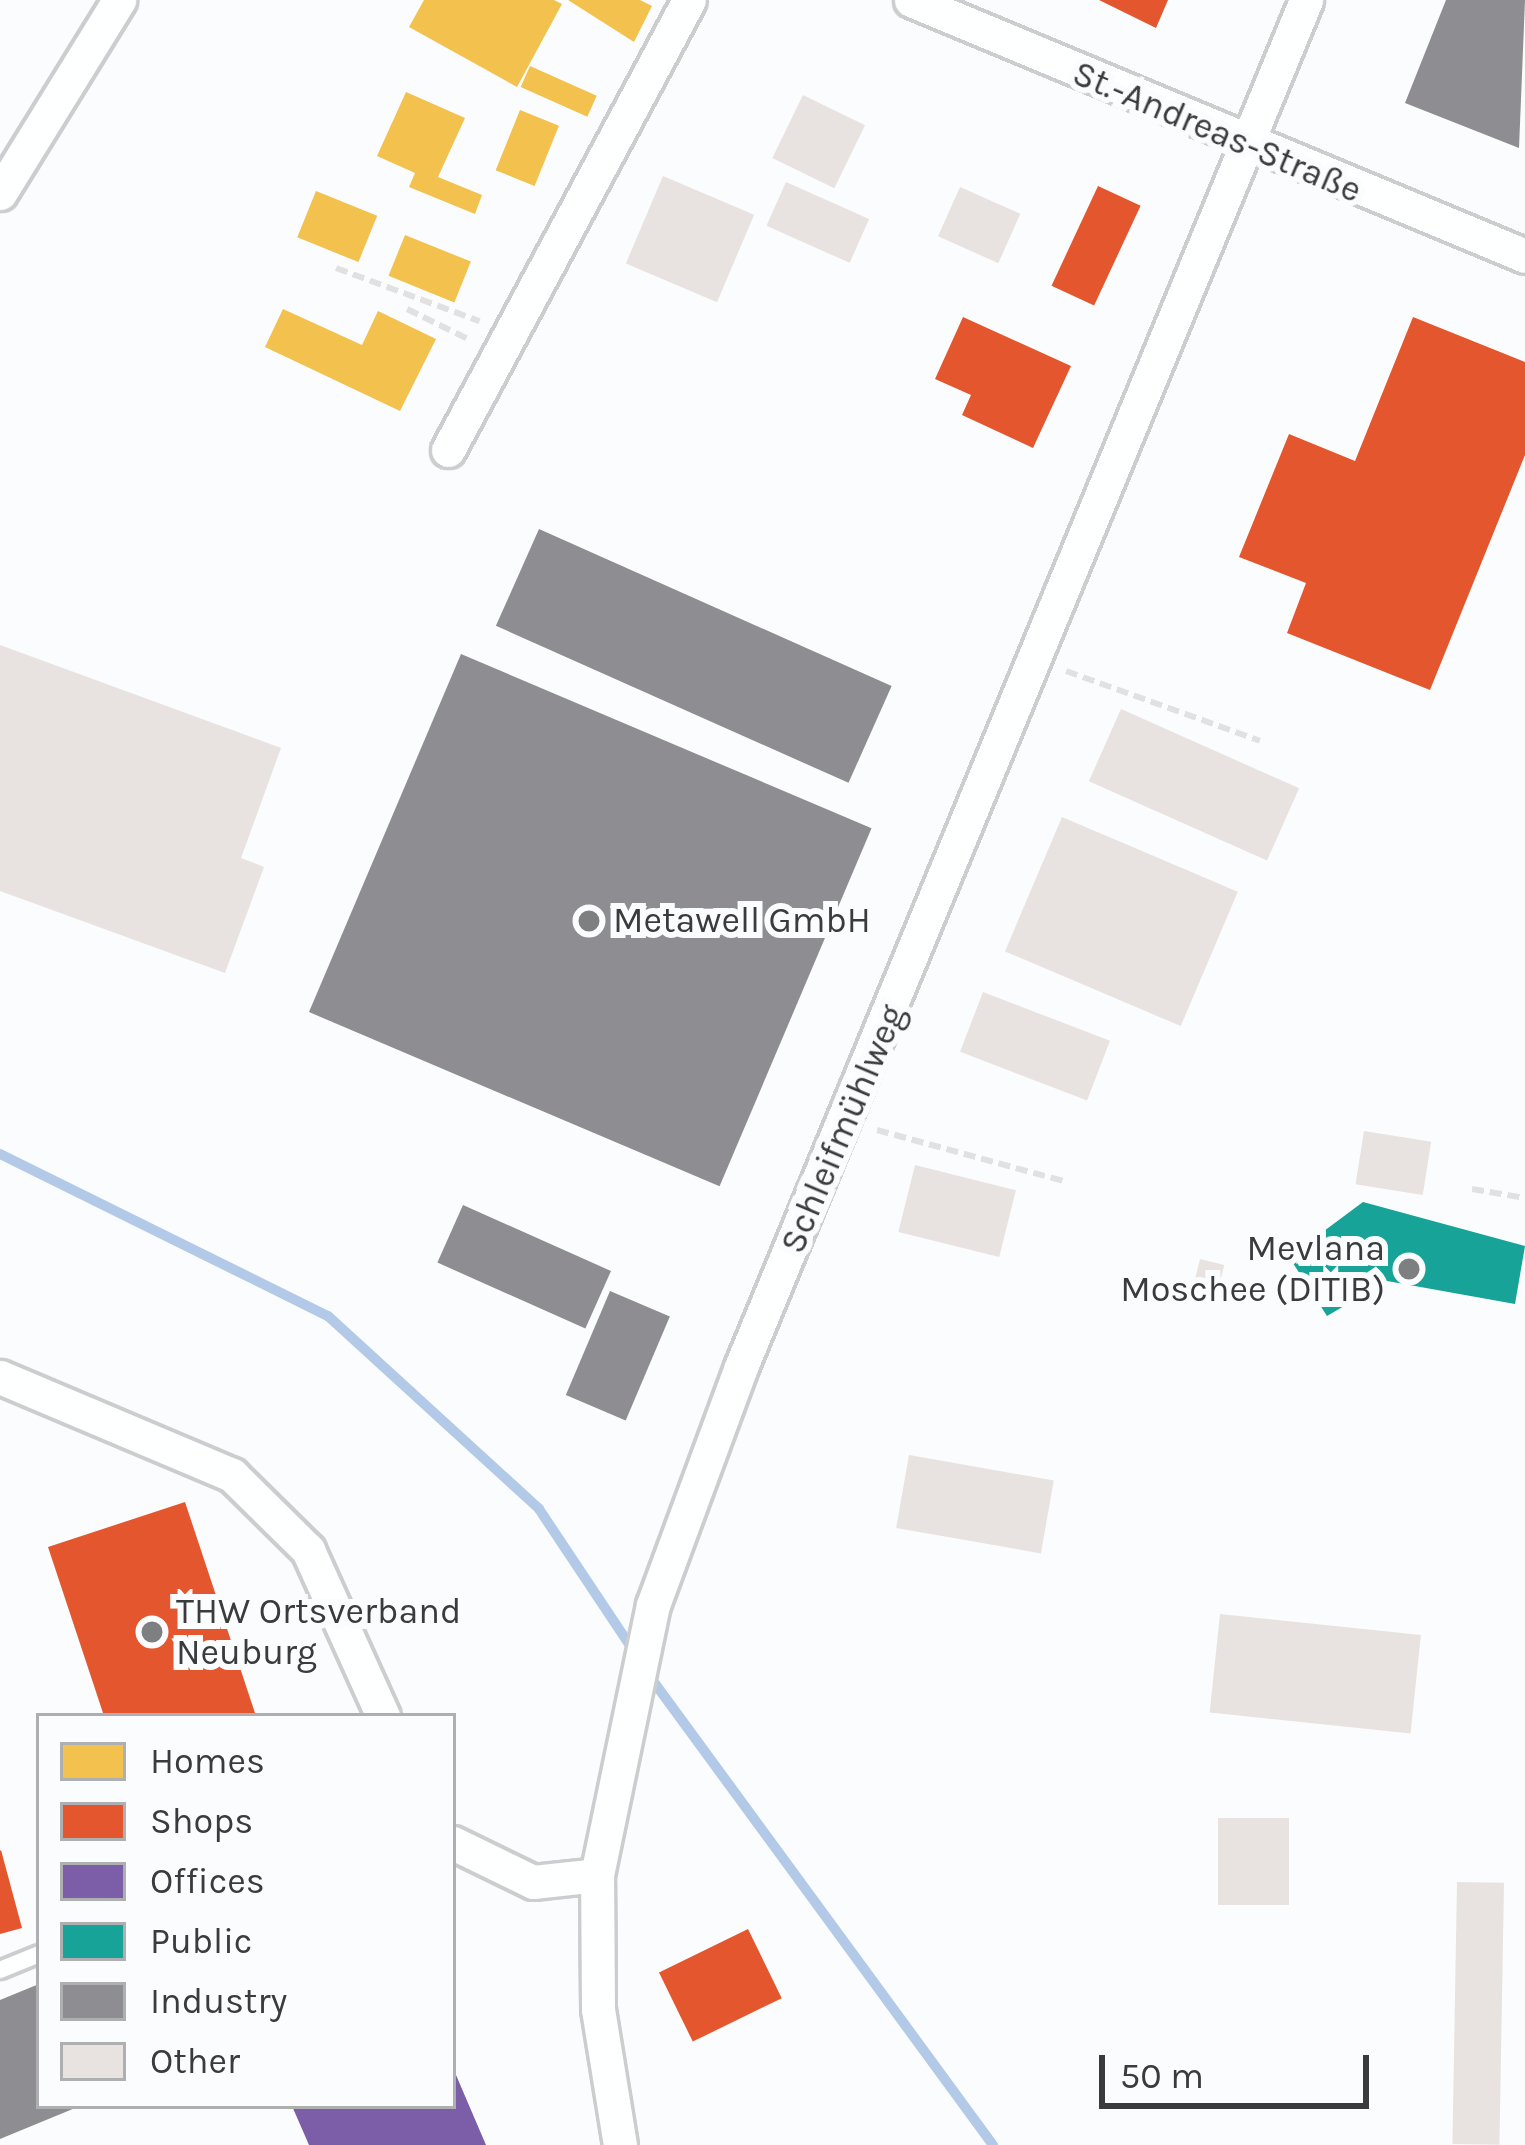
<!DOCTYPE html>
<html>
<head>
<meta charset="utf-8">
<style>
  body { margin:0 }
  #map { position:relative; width:1525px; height:2145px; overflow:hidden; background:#fbfcfd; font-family:Karla,sans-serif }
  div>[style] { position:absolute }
  .homes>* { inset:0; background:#f2c14e; transform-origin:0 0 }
  .shops>* { inset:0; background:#e4572e; transform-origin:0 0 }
  .offices>* { inset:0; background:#7b5ea7 }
  .public>* { inset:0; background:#17a398 }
  .industry>* { inset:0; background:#8d8d92; transform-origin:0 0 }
  .stream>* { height:10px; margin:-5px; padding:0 5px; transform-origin:5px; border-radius:5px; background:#b3c9e8 }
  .building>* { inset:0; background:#e8e3e0; transform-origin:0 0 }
  .path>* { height:6px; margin-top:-3px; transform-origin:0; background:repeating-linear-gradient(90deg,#e1e1e1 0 12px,transparent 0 18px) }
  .roads { filter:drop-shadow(3px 0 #cccdcf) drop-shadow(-3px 0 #cccdcf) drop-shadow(0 3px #cccdcf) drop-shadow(0 -3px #cccdcf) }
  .service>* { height:16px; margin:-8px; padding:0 8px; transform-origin:8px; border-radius:8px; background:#feffff }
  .minor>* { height:33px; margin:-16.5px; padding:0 16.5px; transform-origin:16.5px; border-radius:16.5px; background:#feffff }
  .dots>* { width:33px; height:33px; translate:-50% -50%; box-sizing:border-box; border:6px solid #fafcfe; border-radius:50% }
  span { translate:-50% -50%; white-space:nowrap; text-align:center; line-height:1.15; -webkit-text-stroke:12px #fafcfe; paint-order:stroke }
  .street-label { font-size:36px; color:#393b3c }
  .poi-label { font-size:36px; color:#393b3c }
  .left { translate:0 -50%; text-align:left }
  .right { translate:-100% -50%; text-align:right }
  .legend { position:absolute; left:36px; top:1713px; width:420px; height:396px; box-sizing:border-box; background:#fafcfe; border:3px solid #adafb0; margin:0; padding:15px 21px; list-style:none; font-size:36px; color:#393b3c }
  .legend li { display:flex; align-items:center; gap:24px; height:60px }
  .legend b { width:60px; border:3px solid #adafb0 }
  .scale { position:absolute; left:1099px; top:2055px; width:270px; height:54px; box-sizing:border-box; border:6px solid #393b3c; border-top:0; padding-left:15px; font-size:36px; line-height:42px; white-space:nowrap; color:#393b3c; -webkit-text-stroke:9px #fafcfe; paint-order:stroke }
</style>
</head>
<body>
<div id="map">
  <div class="homes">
    <i style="clip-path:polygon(424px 0,554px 0,562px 4px,517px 87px,409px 27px)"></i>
    <i style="clip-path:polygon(568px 0,640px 0,652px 6px,634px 42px)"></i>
    <i style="left:530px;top:66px;width:73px;height:23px;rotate:24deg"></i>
    <i style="clip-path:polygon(406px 92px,465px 118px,438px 177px,482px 195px,475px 214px,409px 187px,415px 173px,377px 156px)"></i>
    <i style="left:520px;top:110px;width:42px;height:65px;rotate:22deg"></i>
    <i style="left:316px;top:191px;width:66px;height:50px;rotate:22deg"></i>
    <i style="left:405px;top:235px;width:71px;height:44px;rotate:22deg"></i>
    <i style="clip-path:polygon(283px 309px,362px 345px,378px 311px,436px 339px,400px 411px,265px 347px)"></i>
  </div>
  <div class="shops">
    <i style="clip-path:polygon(1099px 0,1168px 0,1156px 28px)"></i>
    <i style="left:1098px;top:186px;width:47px;height:110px;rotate:25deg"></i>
    <i style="clip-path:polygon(963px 317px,1071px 366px,1033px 448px,962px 415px,971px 395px,935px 379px)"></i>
    <i style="clip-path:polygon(1413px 317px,1525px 362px,1525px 455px,1430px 690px,1287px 633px,1306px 583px,1239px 557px,1289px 434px,1355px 461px)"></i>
    <i style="clip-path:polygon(185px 1502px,256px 1716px,104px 1716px,48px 1547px)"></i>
    <i style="clip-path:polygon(1px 1850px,22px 1928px,0 1934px,0 1851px)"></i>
    <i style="left:748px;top:1929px;width:77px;height:99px;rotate:64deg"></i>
  </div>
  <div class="offices">
    <i style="clip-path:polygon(453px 2068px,486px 2145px,309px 2145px,292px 2106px,453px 2106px)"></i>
  </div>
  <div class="public">
    <i style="clip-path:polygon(1363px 1202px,1525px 1246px,1515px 1304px,1387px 1281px,1327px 1316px,1289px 1257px)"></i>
  </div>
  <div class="industry">
    <i style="clip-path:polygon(1446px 0,1525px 0,1519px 148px,1405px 103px)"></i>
    <i style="left:539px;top:529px;width:386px;height:106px;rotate:24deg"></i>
    <i style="left:461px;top:654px;width:446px;height:389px;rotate:23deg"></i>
    <i style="left:463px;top:1205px;width:162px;height:63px;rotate:24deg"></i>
    <i style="left:610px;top:1291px;width:65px;height:113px;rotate:23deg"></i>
    <i style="clip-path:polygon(39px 1984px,39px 2106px,80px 2106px,0 2139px,0 2000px)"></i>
  </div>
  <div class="stream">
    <i style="left:0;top:1154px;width:366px;rotate:26.3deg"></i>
    <i style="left:328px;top:1316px;width:286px;rotate:42.4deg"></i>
    <i style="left:539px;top:1509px;width:173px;rotate:56.3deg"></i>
    <i style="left:648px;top:1674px;width:584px;rotate:53.78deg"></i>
  </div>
  <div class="building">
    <i style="left:803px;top:95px;width:69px;height:70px;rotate:26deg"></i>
    <i style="left:663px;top:176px;width:99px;height:95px;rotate:23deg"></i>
    <i style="left:786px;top:182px;width:91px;height:48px;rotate:24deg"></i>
    <i style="left:960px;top:187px;width:66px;height:54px;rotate:24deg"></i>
    <i style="clip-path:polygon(0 645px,281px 748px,241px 858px,264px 867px,225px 973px,0 891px)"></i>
    <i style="left:1121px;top:709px;width:195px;height:79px;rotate:24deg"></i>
    <i style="left:1062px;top:817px;width:191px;height:146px;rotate:23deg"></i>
    <i style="left:983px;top:992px;width:136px;height:64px;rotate:21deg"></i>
    <i style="left:1364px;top:1131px;width:68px;height:54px;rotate:9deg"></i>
    <i style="left:915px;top:1165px;width:104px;height:69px;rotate:14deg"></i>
    <i style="left:1200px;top:1259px;width:25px;height:40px;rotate:14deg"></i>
    <i style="left:909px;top:1455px;width:147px;height:74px;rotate:10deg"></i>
    <i style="left:1220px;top:1614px;width:202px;height:99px;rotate:6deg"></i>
    <i style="left:1218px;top:1818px;width:71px;height:87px"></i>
    <i style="left:1457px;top:1882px;width:47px;height:262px;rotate:1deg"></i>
  </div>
  <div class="path">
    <i style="left:336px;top:268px;width:153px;rotate:20.3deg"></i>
    <i style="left:407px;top:309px;width:68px;rotate:26.2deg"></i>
    <i style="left:1066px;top:671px;width:206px;rotate:19.8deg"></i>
    <i style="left:877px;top:1130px;width:194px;rotate:15.3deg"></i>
    <i style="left:1472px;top:1189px;width:54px;rotate:9.6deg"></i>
  </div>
  <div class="roads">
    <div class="service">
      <i style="left:0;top:1970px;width:42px;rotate:-22.3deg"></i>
    </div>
    <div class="minor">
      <i style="left:911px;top:0;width:665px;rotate:22.63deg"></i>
      <i style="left:0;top:193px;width:227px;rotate:-58.3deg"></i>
      <i style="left:448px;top:450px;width:510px;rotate:-61.83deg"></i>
      <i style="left:0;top:1377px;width:252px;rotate:22.9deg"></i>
      <i style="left:232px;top:1475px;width:107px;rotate:44.6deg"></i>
      <i style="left:308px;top:1550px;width:182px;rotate:65.7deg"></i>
      <i style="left:453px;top:1843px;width:89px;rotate:26deg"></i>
      <i style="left:533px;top:1882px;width:64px;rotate:-6.2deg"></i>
      <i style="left:620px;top:2145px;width:138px;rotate:-99.2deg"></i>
      <i style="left:598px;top:2009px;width:134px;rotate:-90.4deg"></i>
      <i style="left:597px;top:1875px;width:276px;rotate:-78.3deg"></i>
      <i style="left:653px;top:1605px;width:254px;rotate:-69.7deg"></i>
      <i style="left:741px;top:1367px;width:1479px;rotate:-67.54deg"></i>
    </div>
  </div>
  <div class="dots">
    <i style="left:589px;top:921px;background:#7d7f80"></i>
    <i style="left:1409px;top:1269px;background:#7d7f80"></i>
    <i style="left:152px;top:1632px;background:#7d7f80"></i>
  </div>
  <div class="street-label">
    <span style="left:1217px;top:132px;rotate:23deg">St.-Andreas-Straße</span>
    <span style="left:843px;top:1129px;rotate:-67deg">Schleifmühlweg</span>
  </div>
  <div class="poi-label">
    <span class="left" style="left:613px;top:921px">Metawell GmbH</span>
    <span class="right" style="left:1385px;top:1269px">Mevlana<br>Moschee (DITIB)</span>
    <span class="left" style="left:176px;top:1632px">THW Ortsverband<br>Neuburg</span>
  </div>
  <ul class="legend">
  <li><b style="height:33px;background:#f2c14e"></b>Homes</li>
  <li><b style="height:33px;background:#e4572e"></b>Shops</li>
  <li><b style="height:33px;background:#7b5ea7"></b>Offices</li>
  <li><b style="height:33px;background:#17a398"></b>Public</li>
  <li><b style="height:33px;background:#8d8d92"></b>Industry</li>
  <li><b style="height:33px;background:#e8e3e0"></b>Other</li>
  </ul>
  <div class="scale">50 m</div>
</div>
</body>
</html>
